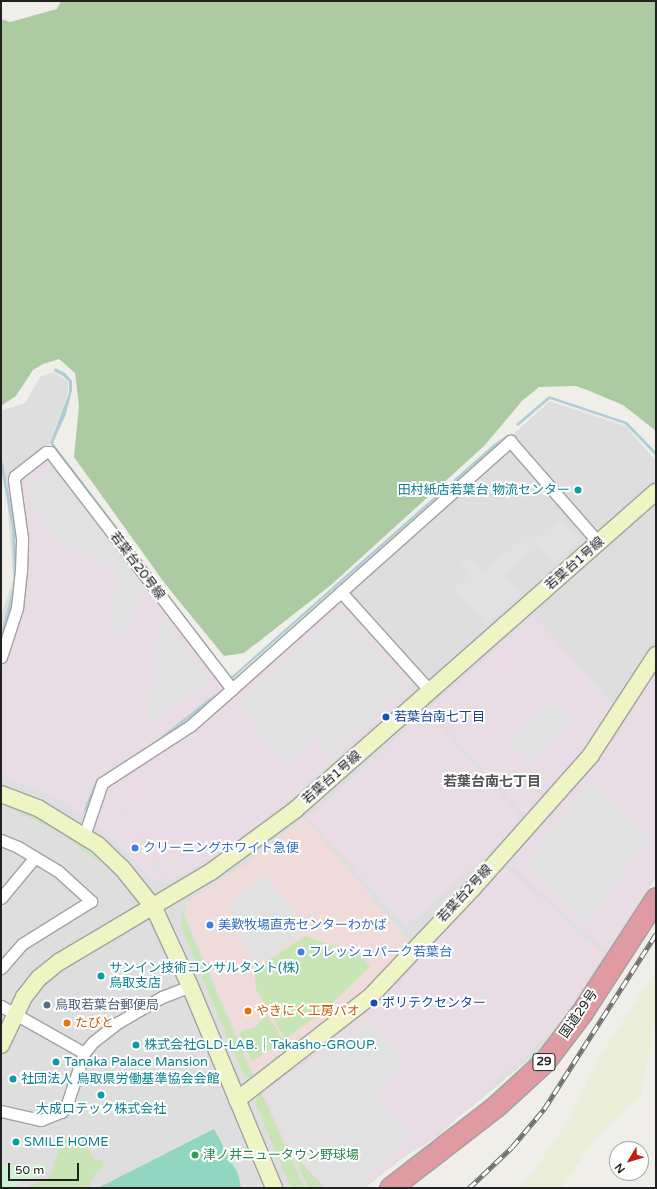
<!DOCTYPE html>
<html>
<head>
<meta charset="utf-8">
<style>
  body { margin:0 }
  #map { position:relative; width:657px; height:1189px; overflow:hidden; background:#f0eee9; font-family:"Varela Round","Noto Sans JP",sans-serif }
  div>[style] { position:absolute }
  .residential>* { inset:0; background:#dfdede }
  .commercial>* { inset:0; background:#efdcda }
  .industrial>* { inset:0; background:#e9dce5; transform-origin:0 0 }
  .farmland>* { inset:0; background:#eaedd7 }
  .grass>* { inset:0; background:#c9e4b5 }
  .forest>* { inset:0; background:#accba2 }
  .park>* { inset:0; background:#ccf4d2 }
  .pitch>* { inset:0; background:#90d6c0 }
  .parking>* { inset:0; background:#e1e1e1; transform-origin:0 0 }
  .water>* { inset:0; background:#aecdd9 }
  .stream>* { height:3px; margin:-1.5px; padding:0 1.5px; transform-origin:1.5px; border-radius:1.5px; background:#aecdd9 }
  .roads { filter:drop-shadow(1px 0 #a2a2a2) drop-shadow(-1px 0 #a2a2a2) drop-shadow(0 1px #a2a2a2) drop-shadow(0 -1px #a2a2a2) }
  .street>* { height:11px; margin:-5.5px; padding:0 5.5px; transform-origin:5.5px; border-radius:5.5px; background:#fff }
  .secondary>* { height:16px; margin:-8px; padding:0 8px; transform-origin:8px; border-radius:8px; background:#eef4c4 }
  .highway>* { height:21px; margin:-10.5px; padding:0 10.5px; transform-origin:10.5px; border-radius:10.5px; background:#df9aa2 }
  .rail>* { height:4.5px; margin-top:-2.25px; transform-origin:0; background:repeating-linear-gradient(90deg,#fff 0 9px,#6f6f6f 0 18px); box-sizing:border-box; border-block:1px solid #6f6f6f }
  .dots>* { width:11px; height:11px; translate:-50% -50%; box-sizing:border-box; border:2px solid #fff; border-radius:50% }
  span { translate:-50% -50%; white-space:nowrap; text-align:center; line-height:1.15; -webkit-text-stroke:4px #fff; paint-order:stroke }
  .shield-label span { padding:1px 3px; background:#fff; border:1px solid; border-radius:3px; -webkit-text-stroke-width:0 }
  .shield-label { font-size:12px; color:#212121; font-weight:700 }
  .culture-label { font-size:13px; color:#0d838f }
  .right { translate:-100% -50%; text-align:right }
  .left { translate:0 -50%; text-align:left }
  .street-label { font-size:13px; color:#212121 }
  .transit-label { font-size:13px; color:#164399 }
  .shop-label { font-size:13px; color:#366cbe }
  .service-label { font-size:13px; color:#4e5e75 }
  .food-label { font-size:13px; color:#c56008 }
  .leisure-label { font-size:13px; color:#27864d }
  .neighbourhood-label { font-size:14px; color:#545454; font-weight:700 }
  .frame { position:absolute; inset:0; border:2px solid #212121; pointer-events:none }
  .north { position:absolute; left:609px; top:1141px; width:40px; height:40px; box-sizing:border-box; background:#fff; border:1px solid #a6a6a6; border-radius:50%; rotate:232deg; font-size:11px; font-weight:700; line-height:16px; text-align:center; color:#212121 }
  .north::after { content:''; display:block; margin:auto; width:14px; height:18px; background:#bc2116; clip-path:polygon(50% 0,100% 100%,50% 72%,0 100%) }
  .scale { position:absolute; left:8px; top:1163px; width:71px; height:18px; box-sizing:border-box; border:2px solid #212121; border-top:0; padding-left:5px; font-size:12px; line-height:14px; white-space:nowrap; color:#212121; -webkit-text-stroke:3px #fff; paint-order:stroke }
</style>
</head>
<body>
<div id="map">
  <div class="residential">
    <i style="clip-path:polygon(54px 372px,68px 382px,68px 393px,49px 445px,229px 682px,235px 683px,550px 401px,626px 426px,656px 461px,656px 877px,550px 1043px,456px 1119px,440px 1135px,402px 1158px,365px 1188px,1px 1188px,1px 616px,13px 579px,6px 486px,1px 470px,1px 411px,25px 403px,40px 377px)"></i>
  </div>
  <div class="commercial">
    <i style="clip-path:polygon(304px 818px,410px 942px,348px 1006px,255px 1076px,185px 914px,188px 902px,197px 895px,245px 865px)"></i>
  </div>
  <div class="industrial">
    <i style="clip-path:polygon(47px 457px,51px 460px,223px 684px,223px 692px,192px 719px,102px 778px,86px 818px,53px 797px,1px 776px,1px 673px,18px 633px,30px 580px,21px 479px)"></i>
    <i style="clip-path:polygon(334px 602px,342px 602px,412px 681px,412px 691px,281px 808px,213px 858px,168px 882px,107px 782px,140px 763px)"></i>
    <i style="clip-path:polygon(533px 616px,614px 706px,577px 759px,526px 817px,428px 709px)"></i>
    <i style="clip-path:polygon(656px 670px,656px 874px,607px 952px,508px 863px,587px 775px,615px 737px)"></i>
    <i style="left:426px;top:711px;width:147px;height:159px;rotate:48deg"></i>
    <i style="clip-path:polygon(106px 782px,167px 883px,155px 880px,146px 874px,123px 848px,91px 822px)"></i>
    <i style="clip-path:polygon(505px 866px,604px 954px,562px 1019px,547px 1036px,440px 1133px,422px 1147px,402px 1156px,362px 1188px,306px 1188px,263px 1091px,299px 1068px,369px 1010px)"></i>
  </div>
  <div class="farmland">
    <i style="clip-path:polygon(656px 970px,656px 1018px,641px 1095px,590px 1145px,562px 1188px,517px 1188px,532px 1175px,565px 1125px,602px 1054px)"></i>
  </div>
  <div class="grass">
    <i style="clip-path:polygon(6px 806px,32px 815px,66px 834px,65px 835px)"></i>
    <i style="clip-path:polygon(68px 835px,87px 849px,102px 862px,100px 863px,66px 837px)"></i>
    <i style="clip-path:polygon(186px 904px,183px 914px,253px 1077px,250px 1078px,244px 1076px,183px 932px,181px 914px)"></i>
    <i style="clip-path:polygon(305px 936px,358px 954px,370px 967px,324px 1011px,285px 1039px,256px 989px,254px 970px)"></i>
    <i style="clip-path:polygon(266px 1014px,284px 1040px,252px 1062px,239px 1034px,244px 1030px,255px 1028px)"></i>
    <i style="clip-path:polygon(261px 1092px,304px 1188px,291px 1188px,255px 1102px)"></i>
    <i style="clip-path:polygon(69px 1135px,82px 1138px,95px 1161px,101px 1159px,105px 1166px,94px 1175px,89px 1188px,23px 1188px,46px 1179px,51px 1174px,59px 1149px,65px 1137px)"></i>
    <i style="clip-path:polygon(292px 1153px,325px 1188px,308px 1188px)"></i>
  </div>
  <div class="forest">
    <i style="clip-path:polygon(61px 1px,656px 1px,656px 431px,623px 405px,587px 390px,576px 386px,539px 387px,522px 401px,484px 446px,331px 585px,244px 653px,224px 656px,166px 585px,74px 457px,79px 406px,75px 373px,59px 359px,43px 364px,33px 370px,16px 396px,1px 406px,1px 19px,10px 22px,57px 9px)"></i>
  </div>
  <div class="park">
    <i style="clip-path:polygon(42px 1164px,47px 1169px,44px 1174px,19px 1182px,13px 1188px,1px 1188px,1px 1165px)"></i>
  </div>
  <div class="pitch">
    <i style="clip-path:polygon(214px 1129px,238px 1174px,241px 1188px,98px 1188px)"></i>
  </div>
  <div class="parking">
    <i style="clip-path:polygon(54px 469px,142px 582px,127px 634px,108px 629px,118px 570px,55px 542px,26px 491px)"></i>
    <i style="clip-path:polygon(561px 519px,582px 539px,554px 563px,537px 547px,504px 575px,521px 595px,486px 625px,454px 589px,469px 576px,460px 566px,468px 557px,482px 572px,528px 534px,535px 539px)"></i>
    <i style="clip-path:polygon(344px 608px,407px 688px,332px 757px,316px 738px,287px 764px,236px 705px)"></i>
    <i style="clip-path:polygon(161px 615px,210px 681px,147px 726px)"></i>
    <i style="left:554px;top:702px;width:29px;height:59px;rotate:49deg"></i>
    <i style="clip-path:polygon(589px 781px,651px 836px,587px 924px,525px 868px)"></i>
    <i style="clip-path:polygon(265px 873px,307px 929px,254px 967px,226px 904px)"></i>
    <i style="clip-path:polygon(371px 1021px,407px 1058px,373px 1093px,413px 1133px,355px 1188px,328px 1188px,290px 1149px,271px 1104px,272px 1091px)"></i>
  </div>
  <div class="water">
    <i style="clip-path:polygon(55px 368px,65px 373px,72px 381px,72px 390px,66px 414px,53px 443px,231px 677px,494px 444px,509px 434px,231px 680px,50px 443px,69px 393px,69px 382px,63px 376px,54px 371px)"></i>
    <i style="clip-path:polygon(549px 396px,627px 422px,656px 452px,656px 456px,625px 424px,550px 399px,518px 426px,516px 424px)"></i>
    <i style="clip-path:polygon(219px 691px,199px 711px,159px 741px,97px 781px,87px 808px,82px 815px,96px 780px,152px 744px)"></i>
  </div>
  <div class="stream">
    <i style="left:1px;top:463px;width:65px;rotate:79.4deg"></i>
    <i style="left:13px;top:527px;width:51px;rotate:87.8deg"></i>
    <i style="left:1px;top:637px;width:52px;rotate:-75.4deg"></i>
  </div>
  <div class="roads">
    <div class="street">
      <i style="left:341px;top:592px;width:133px;rotate:48deg"></i>
      <i style="left:1px;top:657px;width:52px;rotate:-71.9deg"></i>
      <i style="left:17px;top:608px;width:37px;rotate:-84deg"></i>
      <i style="left:21px;top:571px;width:33px;rotate:-88deg"></i>
      <i style="left:22px;top:538px;width:59px;rotate:-97.9deg"></i>
      <i style="left:14px;top:480px;width:4px;rotate:-76deg"></i>
      <i style="left:15px;top:476px;width:39px;rotate:-38deg"></i>
      <i style="left:46px;top:452px;width:4px"></i>
      <i style="left:50px;top:452px;width:299px;rotate:52.5deg"></i>
      <i style="left:232px;top:689px;width:56px;rotate:138.6deg"></i>
      <i style="left:190px;top:726px;width:105px;rotate:147.1deg"></i>
      <i style="left:102px;top:783px;width:56px;rotate:108.8deg"></i>
      <i style="left:232px;top:689px;width:373px;rotate:-41.7deg"></i>
      <i style="left:510px;top:441px;width:135px;rotate:48.9deg"></i>
      <i style="left:1px;top:840px;width:18px;rotate:22deg"></i>
      <i style="left:18px;top:847px;width:47px;rotate:31deg"></i>
      <i style="left:58px;top:871px;width:45px;rotate:42.3deg"></i>
      <i style="left:91px;top:901px;width:81px;rotate:148.1deg"></i>
      <i style="left:22px;top:944px;width:32px;rotate:131deg"></i>
      <i style="left:1px;top:898px;width:53px;rotate:-50.3deg"></i>
      <i style="left:1px;top:1006px;width:95px;rotate:29.5deg"></i>
      <i style="left:1px;top:1111px;width:41px;rotate:12.7deg"></i>
      <i style="left:41px;top:1120px;width:22px;rotate:-22deg"></i>
      <i style="left:61px;top:1112px;width:7px;rotate:-45deg"></i>
      <i style="left:66px;top:1107px;width:57px;rotate:-71.6deg"></i>
      <i style="left:84px;top:1053px;width:14px;rotate:-51deg"></i>
      <i style="left:93px;top:1042px;width:33px;rotate:-38deg"></i>
      <i style="left:119px;top:1022px;width:50px;rotate:-30.2deg"></i>
      <i style="left:162px;top:997px;width:30px;rotate:-21deg"></i>
    </div>
    <div class="secondary">
      <i style="left:1px;top:794px;width:40px;rotate:21deg"></i>
      <i style="left:38px;top:808px;width:70px;rotate:31.7deg"></i>
      <i style="left:98px;top:845px;width:33px;rotate:44deg"></i>
      <i style="left:122px;top:868px;width:51px;rotate:51.3deg"></i>
      <i style="left:154px;top:908px;width:86px;rotate:65.2deg"></i>
      <i style="left:190px;top:986px;width:219px;rotate:67.4deg"></i>
      <i style="left:1px;top:1045px;width:53px;rotate:-64.4deg"></i>
      <i style="left:24px;top:997px;width:24px;rotate:-52deg"></i>
      <i style="left:39px;top:978px;width:26px;rotate:-39deg"></i>
      <i style="left:59px;top:962px;width:178px;rotate:-30.7deg"></i>
      <i style="left:212px;top:871px;width:103px;rotate:-36.3deg"></i>
      <i style="left:295px;top:810px;width:481px;rotate:-41.4deg"></i>
      <i style="left:237px;top:1100px;width:168px;rotate:-37.8deg"></i>
      <i style="left:370px;top:997px;width:151px;rotate:-46.6deg"></i>
      <i style="left:474px;top:887px;width:176px;rotate:-48.4deg"></i>
      <i style="left:591px;top:755px;width:119px;rotate:-57deg"></i>
    </div>
    <div class="highway">
      <i style="left:390px;top:1188px;width:134px;rotate:-37.7deg"></i>
      <i style="left:496px;top:1106px;width:67px;rotate:-42.6deg"></i>
      <i style="left:545px;top:1061px;width:61px;rotate:-52.9deg"></i>
      <i style="left:582px;top:1012px;width:136px;rotate:-57deg"></i>
    </div>
  </div>
  <div class="rail">
    <i style="left:469px;top:1188px;width:59px;rotate:-43.6deg"></i>
    <i style="left:512px;top:1147px;width:50px;rotate:-49.9deg"></i>
    <i style="left:544px;top:1109px;width:208px;rotate:-57.4deg"></i>
  </div>
  <div class="dots">
    <i style="left:578px;top:490px;background:#0f9aa8"></i>
    <i style="left:386px;top:717px;background:#1a4fb4"></i>
    <i style="left:135px;top:848px;background:#3f7fe0"></i>
    <i style="left:210px;top:925px;background:#3f7fe0"></i>
    <i style="left:301px;top:952px;background:#3f7fe0"></i>
    <i style="left:101px;top:976px;background:#0f9aa8"></i>
    <i style="left:374px;top:1003px;background:#1a4fb4"></i>
    <i style="left:47px;top:1005px;background:#5c6f8a"></i>
    <i style="left:248px;top:1011px;background:#e8710a"></i>
    <i style="left:67px;top:1023px;background:#e8710a"></i>
    <i style="left:136px;top:1045px;background:#0f9aa8"></i>
    <i style="left:56px;top:1062px;background:#0f9aa8"></i>
    <i style="left:13px;top:1079px;background:#0f9aa8"></i>
    <i style="left:101px;top:1095px;background:#0f9aa8"></i>
    <i style="left:16px;top:1142px;background:#0f9aa8"></i>
    <i style="left:195px;top:1155px;background:#2e9e5b"></i>
  </div>
  <div class="shield-label">
    <span style="left:544px;top:1062px">29</span>
  </div>
  <div class="culture-label">
    <span class="right" style="left:570px;top:490px">田村紙店若葉台 物流センター</span>
    <span class="left" style="left:109px;top:976px">サンイン技術コンサルタント(株)<br>鳥取支店</span>
    <span class="left" style="left:144px;top:1045px">株式会社GLD-LAB.｜Takasho-GROUP.</span>
    <span class="left" style="left:64px;top:1062px">Tanaka Palace Mansion</span>
    <span class="left" style="left:21px;top:1079px">社団法人 鳥取県労働基準協会会館</span>
    <span style="left:101px;top:1109px">大成ロテック株式会社</span>
    <span class="left" style="left:24px;top:1142px">SMILE HOME</span>
  </div>
  <div class="street-label">
    <span style="left:575px;top:564px;rotate:-41deg">若葉台1号線</span>
    <span style="left:137px;top:566px;rotate:53deg">若葉台20号線</span>
    <span style="left:332px;top:778px;rotate:-41deg">若葉台1号線</span>
    <span style="left:465px;top:894px;rotate:-47deg">若葉台2号線</span>
    <span style="left:579px;top:1014px;rotate:-55deg">国道29号</span>
  </div>
  <div class="transit-label">
    <span class="left" style="left:394px;top:717px">若葉台南七丁目</span>
    <span class="left" style="left:382px;top:1003px">ポリテクセンター</span>
  </div>
  <div class="shop-label">
    <span class="left" style="left:143px;top:848px">クリーニングホワイト急便</span>
    <span class="left" style="left:218px;top:925px">美歎牧場直売センターわかば</span>
    <span class="left" style="left:309px;top:952px">フレッシュパーク若葉台</span>
  </div>
  <div class="service-label">
    <span class="left" style="left:55px;top:1005px">鳥取若葉台郵便局</span>
  </div>
  <div class="food-label">
    <span class="left" style="left:256px;top:1011px">やきにく工房パオ</span>
    <span class="left" style="left:75px;top:1023px">たびと</span>
  </div>
  <div class="leisure-label">
    <span class="left" style="left:203px;top:1155px">津ノ井ニュータウン野球場</span>
  </div>
  <div class="neighbourhood-label">
    <span style="left:492px;top:782px">若葉台南七丁目</span>
  </div>
  <div class="frame"></div>
  <div class="north">N</div>
  <div class="scale">50 m</div>
</div>
</body>
</html>
